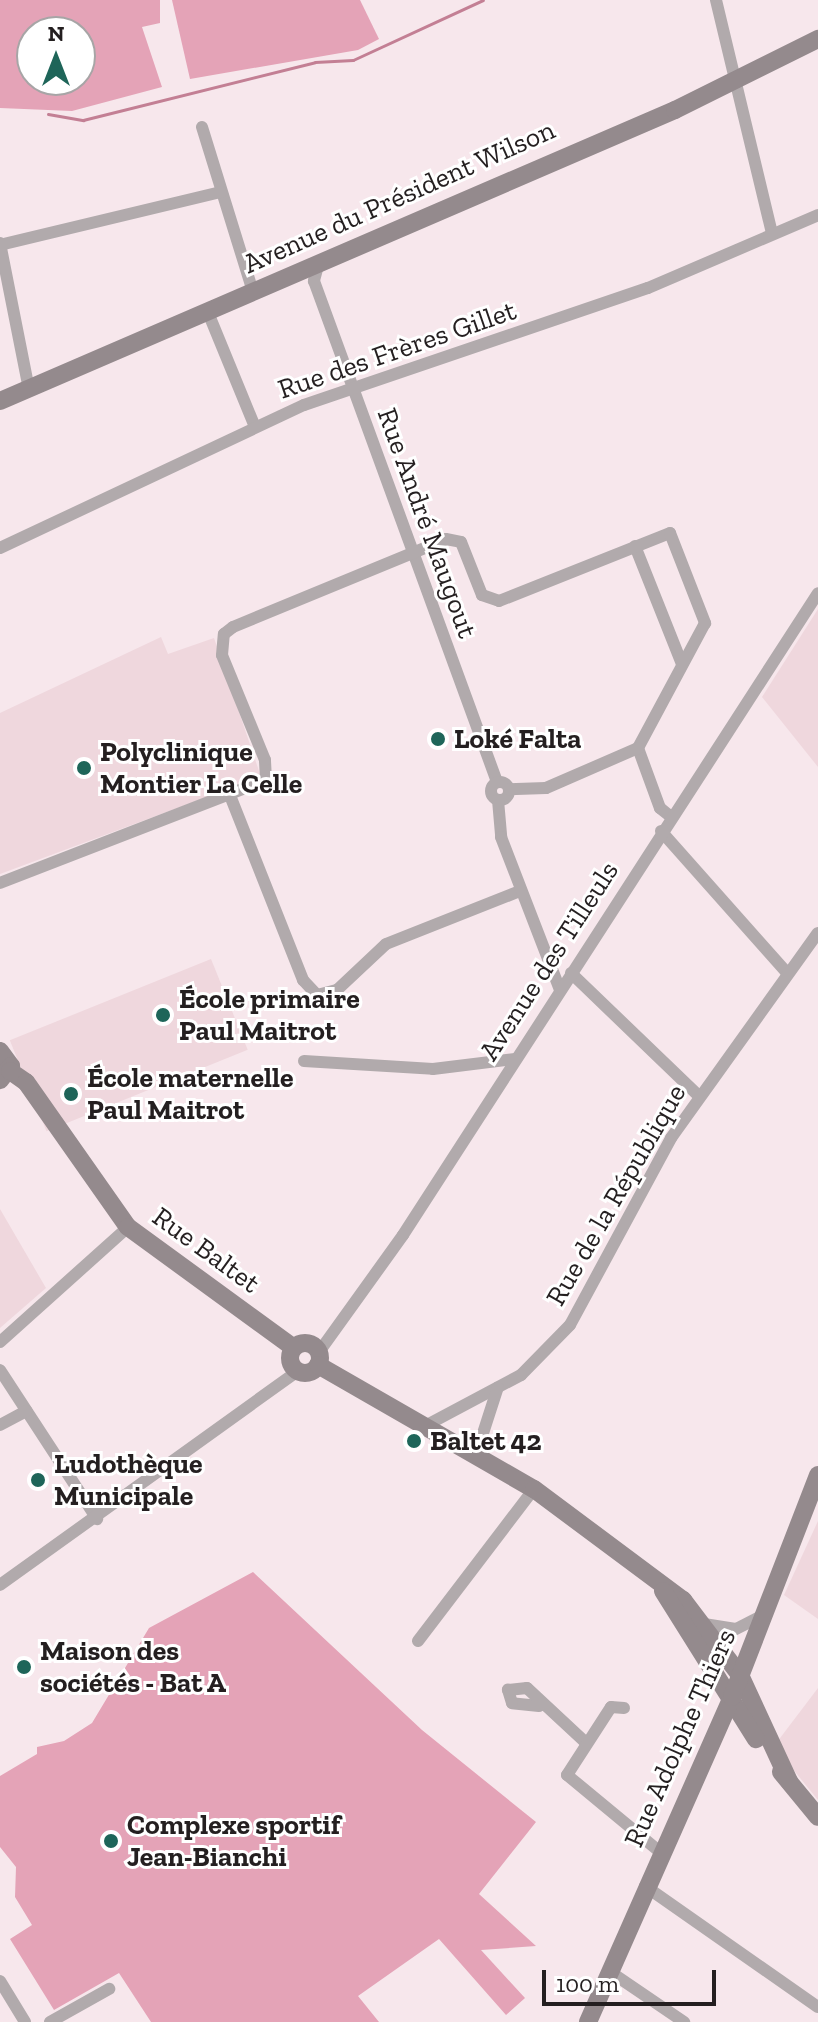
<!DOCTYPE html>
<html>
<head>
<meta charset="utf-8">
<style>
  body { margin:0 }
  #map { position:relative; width:818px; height:2022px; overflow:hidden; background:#f7e7ec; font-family:"Zilla Slab",serif }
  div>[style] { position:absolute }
  .built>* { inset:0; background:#efd7dd; transform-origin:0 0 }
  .green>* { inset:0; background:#e4a3b7 }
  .stream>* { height:3px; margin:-1.5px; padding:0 1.5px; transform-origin:1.5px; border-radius:1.5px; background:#c37f94 }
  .street>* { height:12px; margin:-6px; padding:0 6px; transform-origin:6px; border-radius:6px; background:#b1aaac }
  .street>.ring { margin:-6px; padding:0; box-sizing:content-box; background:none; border:12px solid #b1aaac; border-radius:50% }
  .secondary>* { height:18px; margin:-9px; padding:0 9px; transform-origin:9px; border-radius:9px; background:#948a8d }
  .secondary>.ring { margin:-9px; padding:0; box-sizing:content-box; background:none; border:18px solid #948a8d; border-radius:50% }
  .dots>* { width:22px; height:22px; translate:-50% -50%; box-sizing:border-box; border:4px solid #fff; border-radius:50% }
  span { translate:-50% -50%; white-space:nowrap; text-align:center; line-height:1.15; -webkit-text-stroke:6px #fff; paint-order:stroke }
  .street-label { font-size:28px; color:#241f20 }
  .poi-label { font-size:28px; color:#241f20; font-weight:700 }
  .left { translate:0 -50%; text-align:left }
  .north { position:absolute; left:16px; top:16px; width:80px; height:80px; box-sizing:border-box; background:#fff; border:2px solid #a7a5a6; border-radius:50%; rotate:0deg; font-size:22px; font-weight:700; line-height:32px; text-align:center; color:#241f20 }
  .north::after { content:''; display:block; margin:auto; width:28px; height:36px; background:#1e6559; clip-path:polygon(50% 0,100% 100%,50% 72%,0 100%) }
  .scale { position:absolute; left:542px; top:1970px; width:174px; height:36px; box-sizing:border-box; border:4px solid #241f20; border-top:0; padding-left:10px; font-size:24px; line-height:28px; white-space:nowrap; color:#241f20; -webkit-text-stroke:6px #fff; paint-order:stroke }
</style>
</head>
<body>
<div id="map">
  <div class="built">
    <i style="clip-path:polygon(818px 609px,818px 767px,762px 697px)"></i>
    <i style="clip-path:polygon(161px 637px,168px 654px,214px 638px,261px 777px,0 874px,0 713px)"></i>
    <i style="left:211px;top:959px;width:98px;height:217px;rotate:68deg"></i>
    <i style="clip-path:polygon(0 1209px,46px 1288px,0 1328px)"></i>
    <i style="clip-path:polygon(818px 1521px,818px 1619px,784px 1595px)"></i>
    <i style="clip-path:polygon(818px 1688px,818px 1800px,774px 1746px)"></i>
  </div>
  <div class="green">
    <i style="clip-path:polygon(evenodd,0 0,160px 0,160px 23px,142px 27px,162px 87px,72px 111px,0 108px,0 0,32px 32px,80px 32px,80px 80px,32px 80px,32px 32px)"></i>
    <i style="clip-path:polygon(172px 0,360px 0,379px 39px,358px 50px,190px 79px)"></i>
    <i style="clip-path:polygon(253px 1572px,422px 1730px,536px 1822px,479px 1894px,536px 1946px,481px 1950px,525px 1998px,506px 2015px,439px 1939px,358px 1996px,379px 2022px,151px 2022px,119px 1973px,54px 2010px,10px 1939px,32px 1925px,15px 1897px,16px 1867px,0 1847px,0 1776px,37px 1754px,37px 1747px,64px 1741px,92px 1723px,149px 1628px)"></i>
  </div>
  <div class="stream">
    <i style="left:48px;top:114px;width:36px;rotate:10deg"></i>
    <i style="left:83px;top:120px;width:239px;rotate:-14deg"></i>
    <i style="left:315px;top:62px;width:38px;rotate:-3deg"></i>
    <i style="left:353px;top:60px;width:143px;rotate:-24.8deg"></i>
  </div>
  <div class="street">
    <i style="left:716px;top:0;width:240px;rotate:76.5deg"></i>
    <i style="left:202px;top:127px;width:173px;rotate:72.8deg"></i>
    <i style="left:0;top:243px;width:150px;rotate:78.8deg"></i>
    <i style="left:0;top:245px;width:227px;rotate:-13.5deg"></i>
    <i style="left:319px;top:262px;width:20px;rotate:105deg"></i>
    <i style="left:314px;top:281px;width:533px;rotate:69.93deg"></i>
    <i style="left:207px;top:310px;width:126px;rotate:67.7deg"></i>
    <i style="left:635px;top:546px;width:127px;rotate:68.3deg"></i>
    <i style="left:0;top:548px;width:336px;rotate:-25.2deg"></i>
    <i style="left:304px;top:405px;width:363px;rotate:-18.8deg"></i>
    <i style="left:648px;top:288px;width:185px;rotate:-23.2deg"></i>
    <i style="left:638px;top:748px;width:64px;rotate:69.9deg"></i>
    <i style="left:660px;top:808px;width:13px;rotate:39deg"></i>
    <i class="ring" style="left:491px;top:782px;width:6px;height:6px"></i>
    <i style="left:231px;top:798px;width:196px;rotate:68.4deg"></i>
    <i style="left:303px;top:980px;width:21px;rotate:47deg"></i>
    <i style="left:317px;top:995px;width:21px;rotate:-14deg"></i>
    <i style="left:337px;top:990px;width:67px;rotate:-43.2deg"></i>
    <i style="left:386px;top:944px;width:144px;rotate:-21.6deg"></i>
    <i style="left:498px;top:800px;width:37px;rotate:85deg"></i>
    <i style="left:501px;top:837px;width:164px;rotate:68.9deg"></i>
    <i style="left:661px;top:831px;width:190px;rotate:48.4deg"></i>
    <i style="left:0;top:883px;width:285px;rotate:-21.2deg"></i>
    <i style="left:266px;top:780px;width:20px;rotate:-93deg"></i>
    <i style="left:265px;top:760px;width:113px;rotate:-112.3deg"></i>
    <i style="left:222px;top:655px;width:21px;rotate:-85deg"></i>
    <i style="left:224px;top:634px;width:11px;rotate:-38deg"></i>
    <i style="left:233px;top:627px;width:230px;rotate:-22.4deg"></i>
    <i style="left:446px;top:539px;width:15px;rotate:11deg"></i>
    <i style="left:461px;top:542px;width:57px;rotate:68.4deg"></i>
    <i style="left:482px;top:595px;width:18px;rotate:19deg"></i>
    <i style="left:499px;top:601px;width:184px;rotate:-21.7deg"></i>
    <i style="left:670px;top:533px;width:97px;rotate:68.7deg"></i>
    <i style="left:705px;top:623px;width:142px;rotate:118.2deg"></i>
    <i style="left:638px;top:748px;width:100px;rotate:156.5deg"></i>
    <i style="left:546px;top:788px;width:37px;rotate:178deg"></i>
    <i style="left:571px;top:973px;width:178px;rotate:43.9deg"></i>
    <i style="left:304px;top:1061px;width:129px;rotate:3.5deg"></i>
    <i style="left:433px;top:1069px;width:83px;rotate:-7deg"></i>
    <i style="left:0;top:1342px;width:172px;rotate:-41.9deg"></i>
    <i style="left:319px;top:1352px;width:144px;rotate:-54.3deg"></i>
    <i style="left:403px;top:1235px;width:764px;rotate:-57.12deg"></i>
    <i style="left:0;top:1370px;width:178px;rotate:56.9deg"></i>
    <i style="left:0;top:1425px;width:30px;rotate:-28deg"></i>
    <i style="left:425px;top:1426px;width:109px;rotate:-28deg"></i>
    <i style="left:521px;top:1375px;width:70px;rotate:-45.6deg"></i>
    <i style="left:570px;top:1325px;width:213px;rotate:-61.6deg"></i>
    <i style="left:671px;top:1138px;width:252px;rotate:-54.4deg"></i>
    <i style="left:476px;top:1455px;width:71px;rotate:-72.1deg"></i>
    <i style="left:0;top:1585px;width:367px;rotate:-35.7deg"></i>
    <i style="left:704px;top:1624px;width:32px;rotate:9deg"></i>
    <i style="left:736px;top:1629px;width:29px;rotate:-27deg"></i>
    <i style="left:418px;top:1641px;width:191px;rotate:-52.7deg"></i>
    <i style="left:539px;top:1706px;width:27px;rotate:-174deg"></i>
    <i style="left:512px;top:1703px;width:14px;rotate:-107deg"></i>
    <i style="left:508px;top:1690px;width:19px;rotate:-6deg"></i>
    <i style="left:527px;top:1688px;width:78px;rotate:42.9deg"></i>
    <i style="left:624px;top:1708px;width:13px;rotate:-176deg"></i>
    <i style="left:611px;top:1707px;width:81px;rotate:122.9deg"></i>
    <i style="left:567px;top:1775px;width:121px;rotate:39.6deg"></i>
    <i style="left:645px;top:1886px;width:211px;rotate:35deg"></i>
    <i style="left:609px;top:1971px;width:91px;rotate:34.2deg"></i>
    <i style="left:0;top:1981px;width:48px;rotate:58.6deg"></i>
    <i style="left:50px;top:2022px;width:68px;rotate:-29.2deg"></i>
  </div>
  <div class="secondary">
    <i style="left:0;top:401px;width:735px;rotate:-23.32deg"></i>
    <i style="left:675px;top:110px;width:160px;rotate:-26.4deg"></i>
    <i style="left:0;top:1051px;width:19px;rotate:54deg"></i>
    <i style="left:11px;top:1066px;width:18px;rotate:128deg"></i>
    <i style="left:10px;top:1071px;width:19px;rotate:35deg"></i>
    <i style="left:26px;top:1082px;width:177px;rotate:54.9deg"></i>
    <i style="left:128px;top:1227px;width:205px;rotate:36.1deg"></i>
    <i class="ring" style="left:290px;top:1343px;width:12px;height:12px"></i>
    <i style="left:318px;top:1365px;width:249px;rotate:29.9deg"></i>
    <i style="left:534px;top:1489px;width:186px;rotate:36.7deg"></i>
    <i style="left:683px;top:1600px;width:94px;rotate:52.8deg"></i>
    <i style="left:740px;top:1675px;width:117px;rotate:65.2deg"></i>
    <i style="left:663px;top:1591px;width:175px;rotate:57.9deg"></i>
    <i style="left:781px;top:1772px;width:58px;rotate:50.6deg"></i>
    <i style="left:588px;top:2022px;width:355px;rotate:-66.1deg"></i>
    <i style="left:732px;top:1697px;width:238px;rotate:-68.8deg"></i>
  </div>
  <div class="dots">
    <i style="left:438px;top:739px;background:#1e6559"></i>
    <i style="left:84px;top:768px;background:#1e6559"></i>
    <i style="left:163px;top:1015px;background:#1e6559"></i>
    <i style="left:71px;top:1094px;background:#1e6559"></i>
    <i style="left:414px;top:1441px;background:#1e6559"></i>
    <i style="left:38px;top:1480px;background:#1e6559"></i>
    <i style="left:24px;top:1667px;background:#1e6559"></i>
    <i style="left:111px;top:1841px;background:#1e6559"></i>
  </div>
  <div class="street-label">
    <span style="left:399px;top:197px;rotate:-24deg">Avenue du Président Wilson</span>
    <span style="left:397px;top:350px;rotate:-19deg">Rue des Frères Gillet</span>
    <span style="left:427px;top:523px;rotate:70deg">Rue André Maugout</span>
    <span style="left:549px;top:961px;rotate:-57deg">Avenue des Tilleuls</span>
    <span style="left:616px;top:1195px;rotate:-60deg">Rue de la République</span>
    <span style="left:206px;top:1250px;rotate:36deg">Rue Baltet</span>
    <span style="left:680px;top:1738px;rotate:-66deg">Rue Adolphe Thiers</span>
  </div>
  <div class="poi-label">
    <span class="left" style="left:454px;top:739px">Loké Falta</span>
    <span class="left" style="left:100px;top:768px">Polyclinique<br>Montier La Celle</span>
    <span class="left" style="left:179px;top:1015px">École primaire<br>Paul Maitrot</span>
    <span class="left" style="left:87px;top:1094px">École maternelle<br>Paul Maitrot</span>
    <span class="left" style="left:430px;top:1441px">Baltet 42</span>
    <span class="left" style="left:54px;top:1480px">Ludothèque<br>Municipale</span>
    <span class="left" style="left:40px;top:1667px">Maison des<br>sociétés - Bat A</span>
    <span class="left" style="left:127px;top:1841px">Complexe sportif<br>Jean-Bianchi</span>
  </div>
  <div class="north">N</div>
  <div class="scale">100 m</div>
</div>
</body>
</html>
